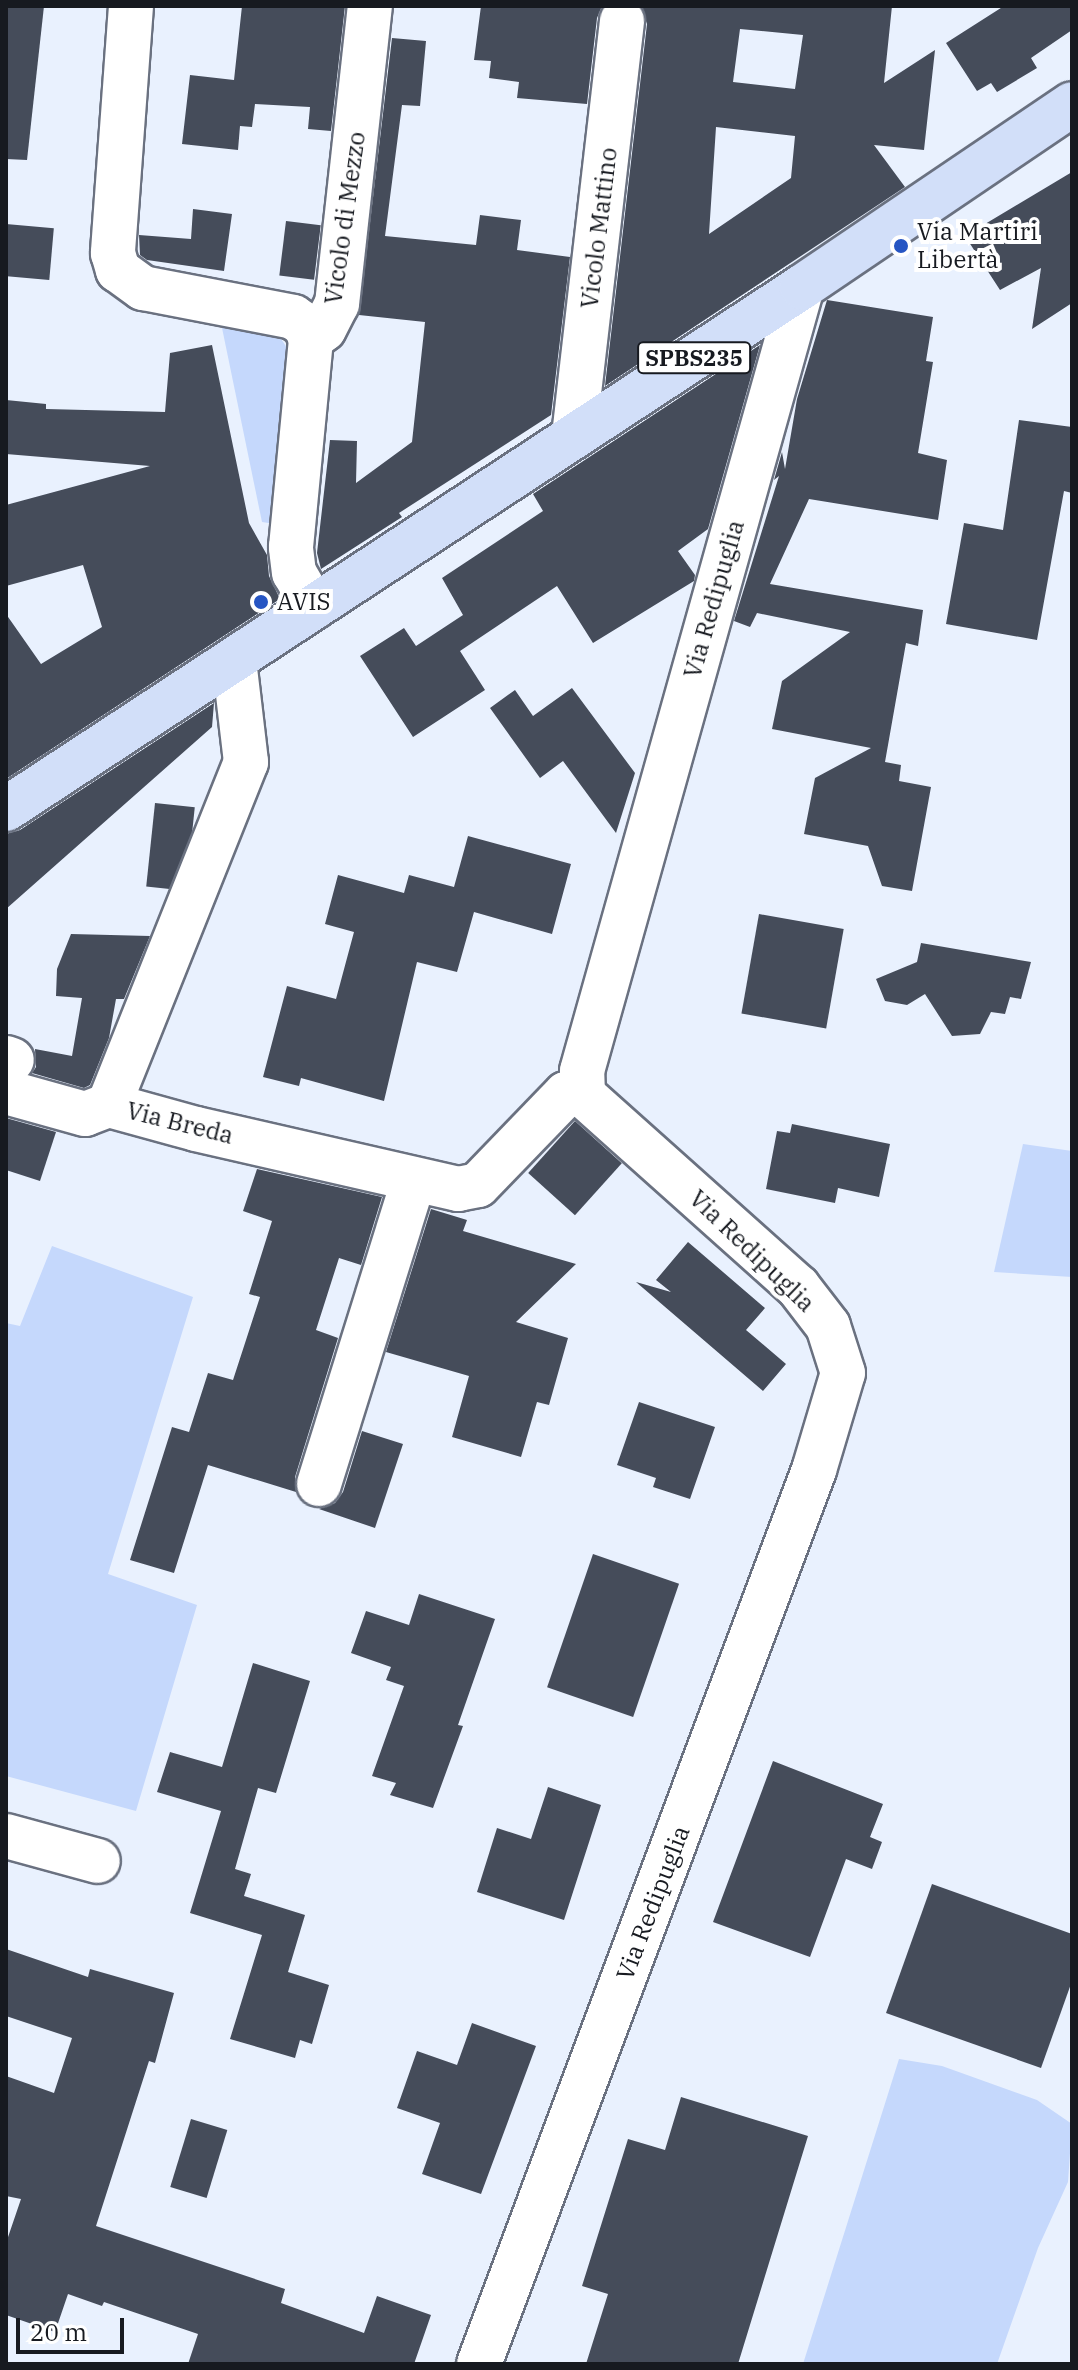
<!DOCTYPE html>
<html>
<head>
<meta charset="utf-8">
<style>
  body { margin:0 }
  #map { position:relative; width:1078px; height:2370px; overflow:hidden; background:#e9f1fe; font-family:"IBM Plex Serif",serif }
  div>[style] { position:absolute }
  .green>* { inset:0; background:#c5d8fc }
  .building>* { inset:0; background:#454c5a; transform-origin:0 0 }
  .roads { filter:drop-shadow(2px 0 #6a7180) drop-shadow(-2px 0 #6a7180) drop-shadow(0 2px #6a7180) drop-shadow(0 -2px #6a7180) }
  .minor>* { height:44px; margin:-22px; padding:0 22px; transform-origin:22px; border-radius:22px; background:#fff }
  .major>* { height:44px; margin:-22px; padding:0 22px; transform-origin:22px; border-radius:22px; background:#d2dff9 }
  .dots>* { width:22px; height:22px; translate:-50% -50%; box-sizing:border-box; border:4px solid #fff; border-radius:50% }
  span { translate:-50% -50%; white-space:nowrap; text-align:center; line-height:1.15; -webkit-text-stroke:8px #fff; paint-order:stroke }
  .shield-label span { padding:2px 6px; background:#fff; border:2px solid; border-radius:6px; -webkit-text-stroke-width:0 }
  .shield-label { font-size:22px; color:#171a20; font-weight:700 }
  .street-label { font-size:24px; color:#171a20 }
  .poi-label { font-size:24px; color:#171a20 }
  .left { translate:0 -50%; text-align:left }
  .frame { position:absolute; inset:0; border:8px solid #171a20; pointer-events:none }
  .scale { position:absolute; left:16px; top:2318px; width:108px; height:36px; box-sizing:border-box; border:4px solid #171a20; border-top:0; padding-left:10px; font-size:24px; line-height:28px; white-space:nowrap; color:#171a20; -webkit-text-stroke:6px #fff; paint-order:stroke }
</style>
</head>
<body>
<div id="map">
  <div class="green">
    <i style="clip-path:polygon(221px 323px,277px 333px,296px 361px,275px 524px,262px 522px)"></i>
    <i style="clip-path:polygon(1023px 1144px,1072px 1151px,1072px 1277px,994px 1272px)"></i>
    <i style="clip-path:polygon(52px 1246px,193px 1297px,108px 1574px,197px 1605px,136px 1811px,6px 1776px,6px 1323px,20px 1326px)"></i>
    <i style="clip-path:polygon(899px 2059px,942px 2066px,1037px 2100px,1072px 2124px,1068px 2182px,1038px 2248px,997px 2364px,803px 2364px)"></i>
  </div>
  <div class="building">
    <i style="clip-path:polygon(6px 6px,44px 6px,27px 160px,6px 159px)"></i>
    <i style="clip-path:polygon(242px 6px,345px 6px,331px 131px,308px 129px,310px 107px,255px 104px,252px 127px,240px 126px,238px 150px,182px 144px,190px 75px,234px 80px)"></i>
    <i style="clip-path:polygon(481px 6px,602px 6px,597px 18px,587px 104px,517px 98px,519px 82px,489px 78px,491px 61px,474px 60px)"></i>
    <i style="clip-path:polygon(evenodd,641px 6px,892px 6px,884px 83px,935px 50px,924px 150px,874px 145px,905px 187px,605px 386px,647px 24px,641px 6px,740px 29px,803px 35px,795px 89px,733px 82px,740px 29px,641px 6px,716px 127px,795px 136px,791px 178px,709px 234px,716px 127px)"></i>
    <i style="clip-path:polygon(1004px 6px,1072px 6px,1072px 30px,1031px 58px,1037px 68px,997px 92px,991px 83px,977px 91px,946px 43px)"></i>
    <i style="clip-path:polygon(392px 38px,426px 41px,420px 106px,402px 105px,385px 236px,476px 245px,480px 215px,521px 220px,517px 250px,570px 257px,551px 415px,399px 513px,402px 517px,321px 569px,317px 553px,330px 440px,357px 441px,356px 483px,412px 442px,425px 322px,359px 315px)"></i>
    <i style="clip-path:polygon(1072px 172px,1072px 303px,1032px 329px,1041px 268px,1000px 290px,965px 236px)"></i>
    <i style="clip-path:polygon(193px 209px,232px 214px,224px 271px,147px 260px,140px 255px,139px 235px,191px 239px)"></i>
    <i style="left:286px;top:221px;width:35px;height:55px;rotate:7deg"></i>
    <i style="left:6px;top:224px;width:48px;height:52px;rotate:5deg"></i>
    <i style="clip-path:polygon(827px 300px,933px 317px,926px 361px,933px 362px,918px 453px,947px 460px,938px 520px,809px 499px,770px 584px,923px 610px,918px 646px,906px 643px,885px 762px,901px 765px,899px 781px,931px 787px,912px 891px,882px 886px,868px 846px,804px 834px,815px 778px,871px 748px,772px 729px,782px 681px,850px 632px,757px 613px,750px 627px,734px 621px,779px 476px,774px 480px,782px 452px,785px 469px,797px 399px)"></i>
    <i style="clip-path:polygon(212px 345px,249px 523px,267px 555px,269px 576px,280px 599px,6px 779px,6px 614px,41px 664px,102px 627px,83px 565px,6px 586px,6px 505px,150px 466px,6px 454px,6px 400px,46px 404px,46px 409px,165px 412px,170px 353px)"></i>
    <i style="clip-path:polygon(760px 345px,708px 529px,678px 551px,695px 575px,694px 581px,593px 643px,557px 586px,460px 651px,485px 690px,413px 737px,360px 656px,404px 628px,416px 646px,463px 615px,442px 578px,543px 511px,533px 494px)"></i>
    <i style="clip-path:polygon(1019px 420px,1072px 427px,1072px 493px,1064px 491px,1037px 640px,946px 624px,964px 523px,1003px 530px)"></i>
    <i style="clip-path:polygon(572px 688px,635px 773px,616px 833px,563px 761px,540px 778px,490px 708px,515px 690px,533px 716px)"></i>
    <i style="clip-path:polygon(214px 703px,212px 727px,6px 909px,6px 834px,20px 830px)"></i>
    <i style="left:155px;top:803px;width:40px;height:84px;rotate:6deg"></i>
    <i style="clip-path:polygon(468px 836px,571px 864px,552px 934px,474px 912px,457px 972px,417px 962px,384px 1101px,301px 1078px,299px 1086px,263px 1077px,287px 986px,336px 999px,354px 932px,325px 924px,338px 875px,404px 893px,409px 875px,454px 887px)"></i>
    <i style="left:759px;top:914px;width:86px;height:101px;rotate:10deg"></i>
    <i style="clip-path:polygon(71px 934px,150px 936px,124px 999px,116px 999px,109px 1038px,90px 1085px,84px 1088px,32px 1073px,36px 1067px,35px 1049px,72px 1056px,82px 998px,56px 996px,57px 969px)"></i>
    <i style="clip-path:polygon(921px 943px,1031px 962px,1021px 999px,1010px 997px,1005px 1014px,991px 1012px,980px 1034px,952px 1036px,925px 994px,907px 1005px,885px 1001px,876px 979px,917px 962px)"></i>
    <i style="clip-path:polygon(6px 1118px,56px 1132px,40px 1181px,6px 1170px)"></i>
    <i style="left:575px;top:1121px;width:63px;height:70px;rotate:42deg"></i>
    <i style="clip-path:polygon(792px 1124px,890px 1144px,879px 1197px,838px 1188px,835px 1203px,766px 1189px,777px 1131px,790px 1133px)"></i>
    <i style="clip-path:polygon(257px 1169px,382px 1197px,361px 1265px,339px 1258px,316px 1330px,338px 1338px,295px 1477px,296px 1492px,208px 1465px,174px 1573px,130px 1560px,172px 1427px,189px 1432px,208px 1373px,233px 1380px,260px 1297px,249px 1294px,272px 1221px,243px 1211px)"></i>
    <i style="clip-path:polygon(431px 1209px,467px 1220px,463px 1231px,576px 1264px,516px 1322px,568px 1338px,549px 1405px,537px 1402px,521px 1457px,452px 1437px,469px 1376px,386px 1352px)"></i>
    <i style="clip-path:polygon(688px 1242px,765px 1308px,746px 1330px,786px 1364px,763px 1391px,636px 1282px,671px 1292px,656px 1280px)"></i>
    <i style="clip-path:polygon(639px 1402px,715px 1427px,690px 1499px,653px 1487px,656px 1478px,617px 1465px)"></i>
    <i style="clip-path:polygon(362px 1431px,403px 1444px,375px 1528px,319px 1509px,335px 1503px,343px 1492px)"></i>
    <i style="left:593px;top:1554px;width:91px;height:141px;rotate:19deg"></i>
    <i style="clip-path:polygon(419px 1594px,495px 1619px,458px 1725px,463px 1726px,433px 1808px,390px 1795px,396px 1783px,372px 1776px,404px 1686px,386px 1680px,391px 1667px,351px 1653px,366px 1611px,409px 1625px)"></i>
    <i style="clip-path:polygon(253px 1663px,310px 1681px,276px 1793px,258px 1788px,235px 1869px,251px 1874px,244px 1896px,305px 1915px,288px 1972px,329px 1985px,312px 2044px,300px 2040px,295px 2058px,230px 2039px,262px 1935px,190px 1913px,221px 1811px,157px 1792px,170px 1752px,222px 1767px)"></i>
    <i style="clip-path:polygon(773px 1761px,883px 1804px,870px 1837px,882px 1842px,872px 1869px,846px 1859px,810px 1957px,713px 1922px)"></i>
    <i style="clip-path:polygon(548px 1787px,601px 1805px,564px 1920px,477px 1892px,497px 1828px,531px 1839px)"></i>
    <i style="clip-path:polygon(932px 1884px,1072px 1934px,1072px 1981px,1041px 2068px,886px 2013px)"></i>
    <i style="clip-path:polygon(6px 1949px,88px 1977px,90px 1969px,174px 1993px,155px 2063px,149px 2061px,96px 2226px,285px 2289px,281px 2303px,364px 2333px,377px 2296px,431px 2315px,414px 2364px,188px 2364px,198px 2334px,104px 2302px,102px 2306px,68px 2294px,55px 2332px,6px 2315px,6px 2243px,21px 2199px,6px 2196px,6px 2076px,54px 2093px,72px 2038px,6px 2016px)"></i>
    <i style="clip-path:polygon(472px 2023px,536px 2046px,481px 2194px,422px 2174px,440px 2123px,397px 2108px,417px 2051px,457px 2065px)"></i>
    <i style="clip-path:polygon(681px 2097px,808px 2136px,738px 2364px,586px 2364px,608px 2294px,582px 2286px,628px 2139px,665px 2150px)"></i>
    <i style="left:191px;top:2119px;width:38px;height:71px;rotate:17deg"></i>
  </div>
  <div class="roads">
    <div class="minor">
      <i style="left:131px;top:6px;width:248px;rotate:94.2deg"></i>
      <i style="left:113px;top:253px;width:18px;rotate:74deg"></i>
      <i style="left:118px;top:270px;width:31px;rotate:36deg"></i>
      <i style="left:143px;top:288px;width:153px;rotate:10.9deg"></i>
      <i style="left:293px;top:317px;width:14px;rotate:34deg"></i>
      <i style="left:305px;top:325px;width:15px;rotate:67deg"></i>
      <i style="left:574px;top:436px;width:418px;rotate:-83.4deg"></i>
      <i style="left:314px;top:607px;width:39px;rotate:-120deg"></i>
      <i style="left:294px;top:573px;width:26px;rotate:-97deg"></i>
      <i style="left:291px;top:547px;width:209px;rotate:-84.5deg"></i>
      <i style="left:311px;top:339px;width:16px;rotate:-38deg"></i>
      <i style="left:324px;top:329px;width:28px;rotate:-63deg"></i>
      <i style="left:337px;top:304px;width:300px;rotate:-83.7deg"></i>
      <i style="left:234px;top:660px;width:103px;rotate:83.3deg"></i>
      <i style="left:246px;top:762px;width:369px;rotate:111.8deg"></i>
      <i style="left:109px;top:1105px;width:90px;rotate:15.4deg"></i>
      <i style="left:196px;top:1129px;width:269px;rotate:12.9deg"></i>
      <i style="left:458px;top:1189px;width:20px;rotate:-11deg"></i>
      <i style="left:478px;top:1185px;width:127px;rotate:-46deg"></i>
      <i style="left:566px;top:1094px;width:17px;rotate:3deg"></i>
      <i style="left:6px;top:1058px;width:6px;rotate:18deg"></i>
      <i style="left:6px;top:1092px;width:82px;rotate:15.6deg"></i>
      <i style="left:85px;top:1114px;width:26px;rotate:-21deg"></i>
      <i style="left:319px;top:1484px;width:319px;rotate:-72.7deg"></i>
      <i style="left:6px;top:1836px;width:95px;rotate:15.2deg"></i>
      <i style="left:479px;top:2364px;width:955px;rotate:-69.46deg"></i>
      <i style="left:814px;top:1470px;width:101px;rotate:-73.4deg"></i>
      <i style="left:843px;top:1373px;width:49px;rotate:-107.7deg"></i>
      <i style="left:828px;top:1326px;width:49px;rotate:-127.6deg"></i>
      <i style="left:798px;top:1287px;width:288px;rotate:-138.2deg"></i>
      <i style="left:583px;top:1095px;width:24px;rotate:-92deg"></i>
      <i style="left:582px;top:1071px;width:814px;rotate:-74.33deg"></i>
    </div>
    <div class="major">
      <i style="left:6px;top:809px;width:952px;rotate:-33.26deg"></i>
      <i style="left:802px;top:287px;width:326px;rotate:-34.1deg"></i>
    </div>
  </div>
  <div class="dots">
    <i style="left:901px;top:246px;background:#2655c3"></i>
    <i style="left:261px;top:602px;background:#2655c3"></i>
  </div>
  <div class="shield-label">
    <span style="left:694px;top:358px">SPBS235</span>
  </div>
  <div class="street-label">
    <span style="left:345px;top:218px;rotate:-82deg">Vicolo di Mezzo</span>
    <span style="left:599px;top:228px;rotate:-83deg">Vicolo Mattino</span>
    <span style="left:714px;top:599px;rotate:-74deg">Via Redipuglia</span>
    <span style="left:180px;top:1123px;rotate:14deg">Via Breda</span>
    <span style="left:752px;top:1251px;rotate:44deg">Via Redipuglia</span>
    <span style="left:653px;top:1903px;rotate:-69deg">Via Redipuglia</span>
  </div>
  <div class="poi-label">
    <span class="left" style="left:917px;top:246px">Via Martiri<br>Libertà</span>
    <span class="left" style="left:277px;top:602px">AVIS</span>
  </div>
  <div class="frame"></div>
  <div class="scale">20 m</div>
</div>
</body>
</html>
